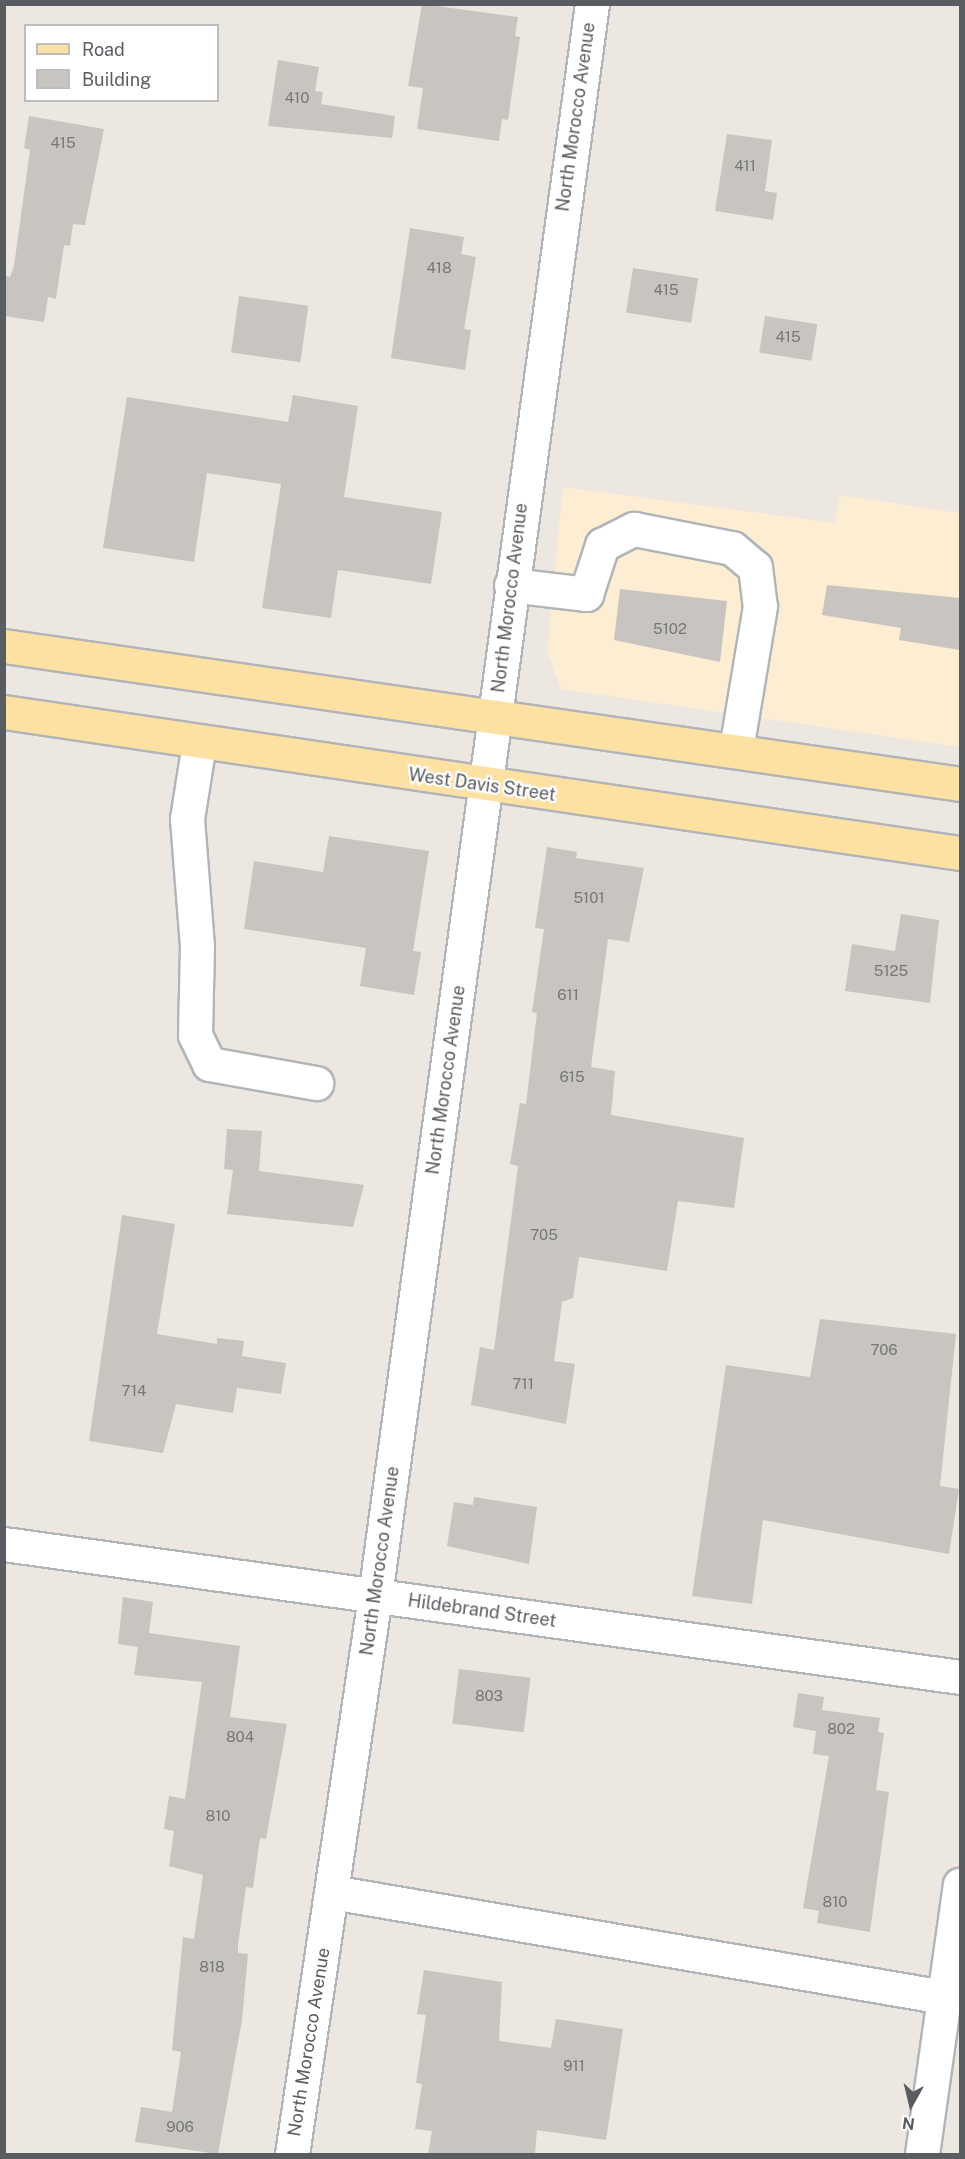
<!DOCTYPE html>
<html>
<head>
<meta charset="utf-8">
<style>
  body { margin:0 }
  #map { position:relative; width:965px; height:2159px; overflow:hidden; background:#ece7e0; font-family:"Public Sans",sans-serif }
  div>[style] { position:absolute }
  .commercial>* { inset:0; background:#fdedd3 }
  .building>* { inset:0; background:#c8c4bf; transform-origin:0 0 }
  .roads { filter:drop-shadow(2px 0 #b1b4b8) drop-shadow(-2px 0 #b1b4b8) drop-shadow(0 2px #b1b4b8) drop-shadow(0 -2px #b1b4b8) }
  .minor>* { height:33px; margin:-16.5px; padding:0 16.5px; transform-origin:16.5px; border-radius:16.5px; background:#fff }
  .major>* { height:33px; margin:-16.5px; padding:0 16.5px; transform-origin:16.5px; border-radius:16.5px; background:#fde1a3 }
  span { translate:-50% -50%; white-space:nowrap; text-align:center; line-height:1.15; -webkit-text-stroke:4.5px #fff; paint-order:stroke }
  .number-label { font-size:15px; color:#757778 }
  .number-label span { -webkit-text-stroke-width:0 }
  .street-label { font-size:18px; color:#595d61 }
  .frame { position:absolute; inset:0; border:6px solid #595d61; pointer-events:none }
  .legend { position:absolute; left:24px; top:24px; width:195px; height:78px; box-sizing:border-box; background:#fff; border:2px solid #bdbec0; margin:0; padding:8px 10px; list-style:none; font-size:18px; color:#595d61 }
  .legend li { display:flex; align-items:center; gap:12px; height:30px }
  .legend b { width:30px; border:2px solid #bdbec0 }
  .north { position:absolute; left:881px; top:2075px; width:60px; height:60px; -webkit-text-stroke:4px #fff; paint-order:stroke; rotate:188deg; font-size:16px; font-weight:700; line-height:24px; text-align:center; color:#595d61 }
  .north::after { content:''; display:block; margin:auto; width:21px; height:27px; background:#595d61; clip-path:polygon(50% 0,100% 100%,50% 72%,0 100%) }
</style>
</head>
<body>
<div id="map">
  <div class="commercial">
    <i style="clip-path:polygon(563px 487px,835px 523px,840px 495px,960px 513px,960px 747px,561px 689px,547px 652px)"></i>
  </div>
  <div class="building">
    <i style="clip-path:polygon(422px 4px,518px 17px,515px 36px,520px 37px,508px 120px,502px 119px,499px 141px,417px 129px,423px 88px,408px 86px)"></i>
    <i style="clip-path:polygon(278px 60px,319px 67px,315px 91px,323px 92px,321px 104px,395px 116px,392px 138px,268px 126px)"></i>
    <i style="clip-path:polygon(29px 116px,104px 129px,85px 225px,73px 224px,70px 246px,64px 245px,56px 299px,48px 297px,44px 322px,4px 316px,4px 275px,10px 277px,14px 266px,30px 150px,24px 148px)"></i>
    <i style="clip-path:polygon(727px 134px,772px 140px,765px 191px,777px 193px,773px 220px,715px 211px)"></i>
    <i style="clip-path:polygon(410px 228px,464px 237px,461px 254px,476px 257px,464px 329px,471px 330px,465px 370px,391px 358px)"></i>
    <i style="left:633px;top:268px;width:66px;height:45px;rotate:9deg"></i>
    <i style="left:239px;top:296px;width:70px;height:57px;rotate:8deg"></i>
    <i style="left:765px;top:316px;width:53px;height:37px;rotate:9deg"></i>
    <i style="clip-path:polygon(293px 395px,358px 406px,344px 497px,442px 512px,431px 584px,338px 570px,331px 618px,262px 608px,281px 484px,207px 473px,194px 562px,103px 548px,127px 397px,288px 422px)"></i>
    <i style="clip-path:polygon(827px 585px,960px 598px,960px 650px,899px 640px,901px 628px,822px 615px)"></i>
    <i style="clip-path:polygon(620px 589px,727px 601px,720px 662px,614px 640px)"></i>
    <i style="clip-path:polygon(329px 836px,429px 851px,413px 951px,421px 952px,414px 995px,360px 986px,366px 948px,244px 929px,254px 861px,323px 872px)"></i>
    <i style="clip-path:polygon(547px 847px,577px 852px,576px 858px,644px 868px,629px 942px,608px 939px,591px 1067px,615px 1071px,611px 1115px,744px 1138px,734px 1208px,678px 1201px,667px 1271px,579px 1257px,573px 1298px,562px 1302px,554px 1361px,575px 1364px,566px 1424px,471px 1405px,480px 1347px,494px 1350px,518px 1166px,510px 1164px,520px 1103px,526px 1104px,537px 1013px,532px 1012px,544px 929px,535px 928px)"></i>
    <i style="clip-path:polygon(901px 914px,939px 920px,930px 1003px,845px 991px,852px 944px,895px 951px)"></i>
    <i style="clip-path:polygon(227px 1129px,262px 1131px,259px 1171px,364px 1185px,353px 1227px,227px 1214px,233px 1170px,224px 1169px)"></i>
    <i style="clip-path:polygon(122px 1215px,175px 1224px,157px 1334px,217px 1344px,217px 1338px,244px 1341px,242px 1356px,286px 1363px,281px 1394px,237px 1388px,233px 1413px,176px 1404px,163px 1453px,89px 1441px)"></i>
    <i style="clip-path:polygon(820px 1319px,956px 1334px,940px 1486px,959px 1489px,949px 1554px,763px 1520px,752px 1604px,692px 1596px,726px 1365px,810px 1377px)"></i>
    <i style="clip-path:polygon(474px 1497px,537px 1507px,529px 1564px,447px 1546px,454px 1502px,473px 1505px)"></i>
    <i style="clip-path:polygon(123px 1597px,153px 1602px,149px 1633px,240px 1646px,230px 1717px,287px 1724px,266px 1839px,260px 1838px,253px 1888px,246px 1887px,238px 1945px,238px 1953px,248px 1954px,242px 2020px,218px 2154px,135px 2142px,141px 2107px,172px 2112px,181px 2052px,172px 2050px,183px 1937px,194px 1939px,203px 1875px,169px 1866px,174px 1831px,164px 1829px,169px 1796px,185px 1799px,202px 1682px,134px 1675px,138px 1647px,118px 1644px)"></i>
    <i style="left:459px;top:1669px;width:72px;height:55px;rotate:7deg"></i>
    <i style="clip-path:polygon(798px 1693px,824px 1697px,822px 1710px,880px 1718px,878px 1732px,884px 1733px,876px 1790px,889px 1792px,870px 1932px,817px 1923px,819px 1911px,803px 1908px,829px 1756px,813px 1754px,816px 1731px,793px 1727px)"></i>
    <i style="clip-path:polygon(424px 1970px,502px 1982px,499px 2041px,551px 2048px,556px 2019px,623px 2029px,606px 2140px,537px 2130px,535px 2154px,428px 2154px,432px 2131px,415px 2129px,422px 2084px,416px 2083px,426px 2015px,417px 2014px)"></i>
  </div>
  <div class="roads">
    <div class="minor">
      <i style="left:511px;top:585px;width:76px;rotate:6.8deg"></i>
      <i style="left:586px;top:594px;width:52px;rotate:-71.9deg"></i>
      <i style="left:602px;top:545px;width:36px;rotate:-27deg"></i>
      <i style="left:634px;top:529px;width:100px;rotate:11deg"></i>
      <i style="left:732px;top:548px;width:30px;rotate:40deg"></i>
      <i style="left:755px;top:567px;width:39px;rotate:83deg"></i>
      <i style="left:760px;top:606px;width:146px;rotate:99.5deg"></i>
      <i style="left:199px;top:743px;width:77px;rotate:99deg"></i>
      <i style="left:187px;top:819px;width:127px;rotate:85.5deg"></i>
      <i style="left:197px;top:946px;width:89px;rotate:91.3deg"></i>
      <i style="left:195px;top:1035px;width:32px;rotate:64deg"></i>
      <i style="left:209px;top:1064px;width:109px;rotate:10.1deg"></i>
      <i style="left:4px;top:1544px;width:965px;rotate:7.92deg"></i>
      <i style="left:332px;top:1892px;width:621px;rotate:9.74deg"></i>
      <i style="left:292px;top:2154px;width:564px;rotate:-81.54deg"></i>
      <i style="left:375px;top:1596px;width:1607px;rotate:-82.24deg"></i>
      <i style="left:922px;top:2154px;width:272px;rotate:-82deg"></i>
    </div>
    <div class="major">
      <i style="left:4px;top:646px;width:966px;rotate:8.21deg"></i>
      <i style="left:4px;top:712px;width:966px;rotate:8.39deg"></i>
    </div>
  </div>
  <div class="number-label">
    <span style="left:297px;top:98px">410</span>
    <span style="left:63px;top:143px">415</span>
    <span style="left:745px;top:166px">411</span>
    <span style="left:439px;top:268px">418</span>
    <span style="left:666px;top:290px">415</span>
    <span style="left:788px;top:337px">415</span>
    <span style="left:670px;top:629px">5102</span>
    <span style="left:589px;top:898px">5101</span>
    <span style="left:891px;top:971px">5125</span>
    <span style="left:568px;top:995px">611</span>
    <span style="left:572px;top:1077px">615</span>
    <span style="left:544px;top:1235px">705</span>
    <span style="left:884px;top:1350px">706</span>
    <span style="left:523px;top:1384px">711</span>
    <span style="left:134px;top:1391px">714</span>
    <span style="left:489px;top:1696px">803</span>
    <span style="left:841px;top:1729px">802</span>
    <span style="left:240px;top:1737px">804</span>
    <span style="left:218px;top:1816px">810</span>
    <span style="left:835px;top:1902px">810</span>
    <span style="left:212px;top:1967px">818</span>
    <span style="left:574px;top:2066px">911</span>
    <span style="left:180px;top:2127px">906</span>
  </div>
  <div class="street-label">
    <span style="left:576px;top:117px;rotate:-82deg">North Morocco Avenue</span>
    <span style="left:510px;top:598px;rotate:-83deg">North Morocco Avenue</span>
    <span style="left:482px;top:785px;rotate:8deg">West Davis Street</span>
    <span style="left:446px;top:1080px;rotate:-82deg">North Morocco Avenue</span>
    <span style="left:380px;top:1561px;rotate:-82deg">North Morocco Avenue</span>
    <span style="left:482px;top:1611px;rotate:8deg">Hildebrand Street</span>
    <span style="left:309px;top:2042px;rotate:-81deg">North Morocco Avenue</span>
  </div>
  <div class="frame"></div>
  <ul class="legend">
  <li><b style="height:8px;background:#fde1a3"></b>Road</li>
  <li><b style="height:16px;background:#c8c4bf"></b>Building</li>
  </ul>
  <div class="north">N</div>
</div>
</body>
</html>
